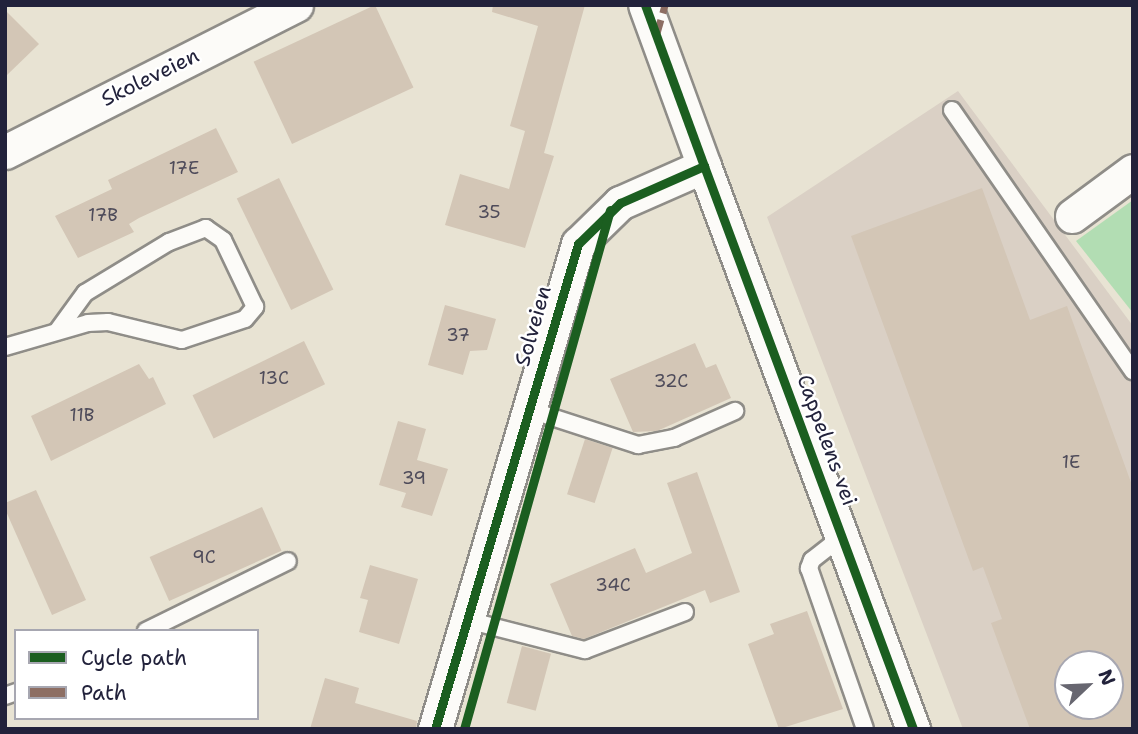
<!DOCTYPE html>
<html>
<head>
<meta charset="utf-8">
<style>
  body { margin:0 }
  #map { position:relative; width:1138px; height:734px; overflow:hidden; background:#e8e3d3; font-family:"Shantell Sans",sans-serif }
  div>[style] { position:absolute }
  .industrial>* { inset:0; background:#dad0c5 }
  .green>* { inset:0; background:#b2ddb3 }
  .building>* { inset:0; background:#d3c6b6; transform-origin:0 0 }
  .roads { filter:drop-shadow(2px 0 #8f8d88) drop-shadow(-2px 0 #8f8d88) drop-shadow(0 2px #8f8d88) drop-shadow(0 -2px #8f8d88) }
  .lane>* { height:16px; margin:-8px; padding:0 8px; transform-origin:8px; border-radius:8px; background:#fcfbf8 }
  .street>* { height:33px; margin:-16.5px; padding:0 16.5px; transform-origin:16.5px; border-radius:16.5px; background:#fcfbf8 }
  .quiet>* { height:7px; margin-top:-3.5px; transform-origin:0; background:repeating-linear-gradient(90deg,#8d6e63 0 14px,transparent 0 21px) }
  .cycleway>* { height:9px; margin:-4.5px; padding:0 4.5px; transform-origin:4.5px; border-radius:4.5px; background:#1b5e20 }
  span { translate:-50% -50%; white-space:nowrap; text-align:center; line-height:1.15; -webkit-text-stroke:5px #fff; paint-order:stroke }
  .number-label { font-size:18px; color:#4e4b5a }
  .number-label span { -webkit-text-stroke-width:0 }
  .street-label { font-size:21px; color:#22223b }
  .frame { position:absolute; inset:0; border:7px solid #22223b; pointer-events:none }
  .legend { position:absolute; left:14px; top:629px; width:245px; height:91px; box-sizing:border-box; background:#fff; border:2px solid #a7a7b1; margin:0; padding:9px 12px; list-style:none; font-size:21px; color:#22223b }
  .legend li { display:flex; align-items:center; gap:14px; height:35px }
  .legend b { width:35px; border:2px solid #a7a7b1 }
  .north { position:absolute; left:1054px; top:650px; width:70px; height:70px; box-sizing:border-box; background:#fff; border:2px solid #a7a7b1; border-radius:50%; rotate:67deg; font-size:19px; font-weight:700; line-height:28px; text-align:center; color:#22223b }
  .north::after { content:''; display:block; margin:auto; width:24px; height:32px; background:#676670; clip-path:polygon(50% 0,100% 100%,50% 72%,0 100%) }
</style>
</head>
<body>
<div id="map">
  <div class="industrial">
    <i style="clip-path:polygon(evenodd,958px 91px,1133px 326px,1133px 729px,963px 729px,767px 217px,958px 91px,1068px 664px,1110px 664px,1110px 706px,1068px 706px,1068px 664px)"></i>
  </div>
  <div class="green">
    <i style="clip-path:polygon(1133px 200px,1133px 313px,1076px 241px)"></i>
  </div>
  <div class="building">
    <i style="left:375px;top:5px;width:91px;height:134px;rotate:65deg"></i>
    <i style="clip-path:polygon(493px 5px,585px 5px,544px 153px,554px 156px,525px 248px,445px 225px,460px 174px,509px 189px,525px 131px,510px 126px,538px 26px,492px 12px)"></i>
    <i style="clip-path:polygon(5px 10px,39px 44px,5px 77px)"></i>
    <i style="clip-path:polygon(216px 128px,238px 172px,139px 218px,129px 224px,134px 232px,78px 258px,55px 216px,112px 189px,108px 180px)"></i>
    <i style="left:279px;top:178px;width:124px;height:47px;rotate:64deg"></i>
    <i style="clip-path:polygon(evenodd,982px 188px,1030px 320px,1067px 306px,1133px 488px,1133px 729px,1030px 729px,991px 623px,1002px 619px,983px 567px,973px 571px,851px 236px,982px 188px,1068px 664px,1110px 664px,1110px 706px,1068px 706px,1068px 664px)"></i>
    <i style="clip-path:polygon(445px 305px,496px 319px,487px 350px,470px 351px,463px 375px,428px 365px)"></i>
    <i style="left:304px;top:341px;width:48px;height:124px;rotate:64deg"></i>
    <i style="clip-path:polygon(695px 343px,706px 368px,716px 364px,731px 398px,657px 431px,633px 432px,610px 379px)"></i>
    <i style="clip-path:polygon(139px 364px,149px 379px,153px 377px,166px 404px,51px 461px,31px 416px)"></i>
    <i style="clip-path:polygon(398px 421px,426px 429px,417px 460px,448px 469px,432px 516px,401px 507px,406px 493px,379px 485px)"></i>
    <i style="left:585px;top:439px;width:29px;height:58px;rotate:18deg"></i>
    <i style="clip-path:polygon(697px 472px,740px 592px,710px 603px,705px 590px,584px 639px,572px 636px,550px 584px,635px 548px,646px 573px,692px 553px,667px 483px)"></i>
    <i style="clip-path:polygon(36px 490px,86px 600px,52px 615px,5px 509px,5px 503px)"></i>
    <i style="left:262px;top:507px;width:48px;height:123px;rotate:66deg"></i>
    <i style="clip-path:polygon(370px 565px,418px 579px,399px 644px,359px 632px,368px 600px,360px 598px)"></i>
    <i style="clip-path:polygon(807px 611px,843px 709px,779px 729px,748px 644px,774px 634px,770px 624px)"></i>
    <i style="left:522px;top:646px;width:30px;height:59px;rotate:15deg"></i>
    <i style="clip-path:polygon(325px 678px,359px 688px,355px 703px,417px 721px,416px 729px,310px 729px)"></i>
  </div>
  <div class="roads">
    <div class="lane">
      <i style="left:952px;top:110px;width:318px;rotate:55.3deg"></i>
      <i style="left:5px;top:347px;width:86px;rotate:-16.1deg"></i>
      <i style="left:88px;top:323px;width:20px;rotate:-3deg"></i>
      <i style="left:108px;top:322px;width:76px;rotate:13.7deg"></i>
      <i style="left:182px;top:340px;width:66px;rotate:-18.4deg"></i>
      <i style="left:245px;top:319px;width:16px;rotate:-50deg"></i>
      <i style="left:255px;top:307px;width:74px;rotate:-115.5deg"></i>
      <i style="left:223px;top:240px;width:21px;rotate:-145deg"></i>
      <i style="left:206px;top:228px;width:40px;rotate:159deg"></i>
      <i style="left:169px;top:242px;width:98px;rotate:148.7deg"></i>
      <i style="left:85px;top:293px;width:46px;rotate:126.1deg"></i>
      <i style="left:527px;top:409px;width:117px;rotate:18deg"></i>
      <i style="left:638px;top:445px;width:37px;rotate:-11deg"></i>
      <i style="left:674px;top:438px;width:67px;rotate:-23.9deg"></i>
      <i style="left:844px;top:535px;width:41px;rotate:142deg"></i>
      <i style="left:812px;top:560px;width:9px;rotate:111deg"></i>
      <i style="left:809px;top:568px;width:170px;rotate:70.8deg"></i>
      <i style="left:467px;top:620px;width:122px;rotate:14.3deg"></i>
      <i style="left:585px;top:650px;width:107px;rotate:-20.8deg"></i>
      <i style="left:146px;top:631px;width:158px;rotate:-26.2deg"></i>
      <i style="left:5px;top:696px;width:12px;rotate:-20deg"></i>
    </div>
    <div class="street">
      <i style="left:5px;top:152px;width:326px;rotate:-26.8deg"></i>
      <i style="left:704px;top:166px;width:601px;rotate:69.63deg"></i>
      <i style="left:1072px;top:216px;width:76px;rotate:-36.4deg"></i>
      <i style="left:435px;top:729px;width:506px;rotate:-73.57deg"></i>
      <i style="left:578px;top:244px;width:59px;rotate:-44.3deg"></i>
      <i style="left:620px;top:203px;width:92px;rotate:-23.8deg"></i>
      <i style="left:704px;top:166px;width:171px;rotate:-110.1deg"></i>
    </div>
  </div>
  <div class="quiet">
    <i style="left:657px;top:33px;width:29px;rotate:-74deg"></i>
  </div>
  <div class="cycleway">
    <i style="left:704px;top:166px;width:601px;rotate:69.63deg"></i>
    <i style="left:435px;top:729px;width:506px;rotate:-73.57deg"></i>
    <i style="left:578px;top:244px;width:59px;rotate:-44.3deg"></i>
    <i style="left:620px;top:203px;width:92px;rotate:-23.8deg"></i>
    <i style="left:704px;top:166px;width:171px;rotate:-110.1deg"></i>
    <i style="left:464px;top:729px;width:539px;rotate:-74.29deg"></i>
  </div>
  <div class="number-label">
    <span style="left:184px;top:168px">17E</span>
    <span style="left:489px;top:212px">35</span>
    <span style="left:103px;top:215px">17B</span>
    <span style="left:458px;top:335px">37</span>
    <span style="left:274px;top:378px">13C</span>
    <span style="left:671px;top:381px">32C</span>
    <span style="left:82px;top:415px">11B</span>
    <span style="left:1071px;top:462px">1E</span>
    <span style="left:414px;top:478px">39</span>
    <span style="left:204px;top:557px">9C</span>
    <span style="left:613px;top:585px">34C</span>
  </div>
  <div class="street-label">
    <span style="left:150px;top:77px;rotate:-26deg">Skoleveien</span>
    <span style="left:533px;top:326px;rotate:-74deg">Solveien</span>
    <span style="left:827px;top:440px;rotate:70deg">Cappelens vei</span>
  </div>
  <div class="frame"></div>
  <ul class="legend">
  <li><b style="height:9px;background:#1b5e20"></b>Cycle path</li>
  <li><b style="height:9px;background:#8d6e63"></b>Path</li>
  </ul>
  <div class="north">N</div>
</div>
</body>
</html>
